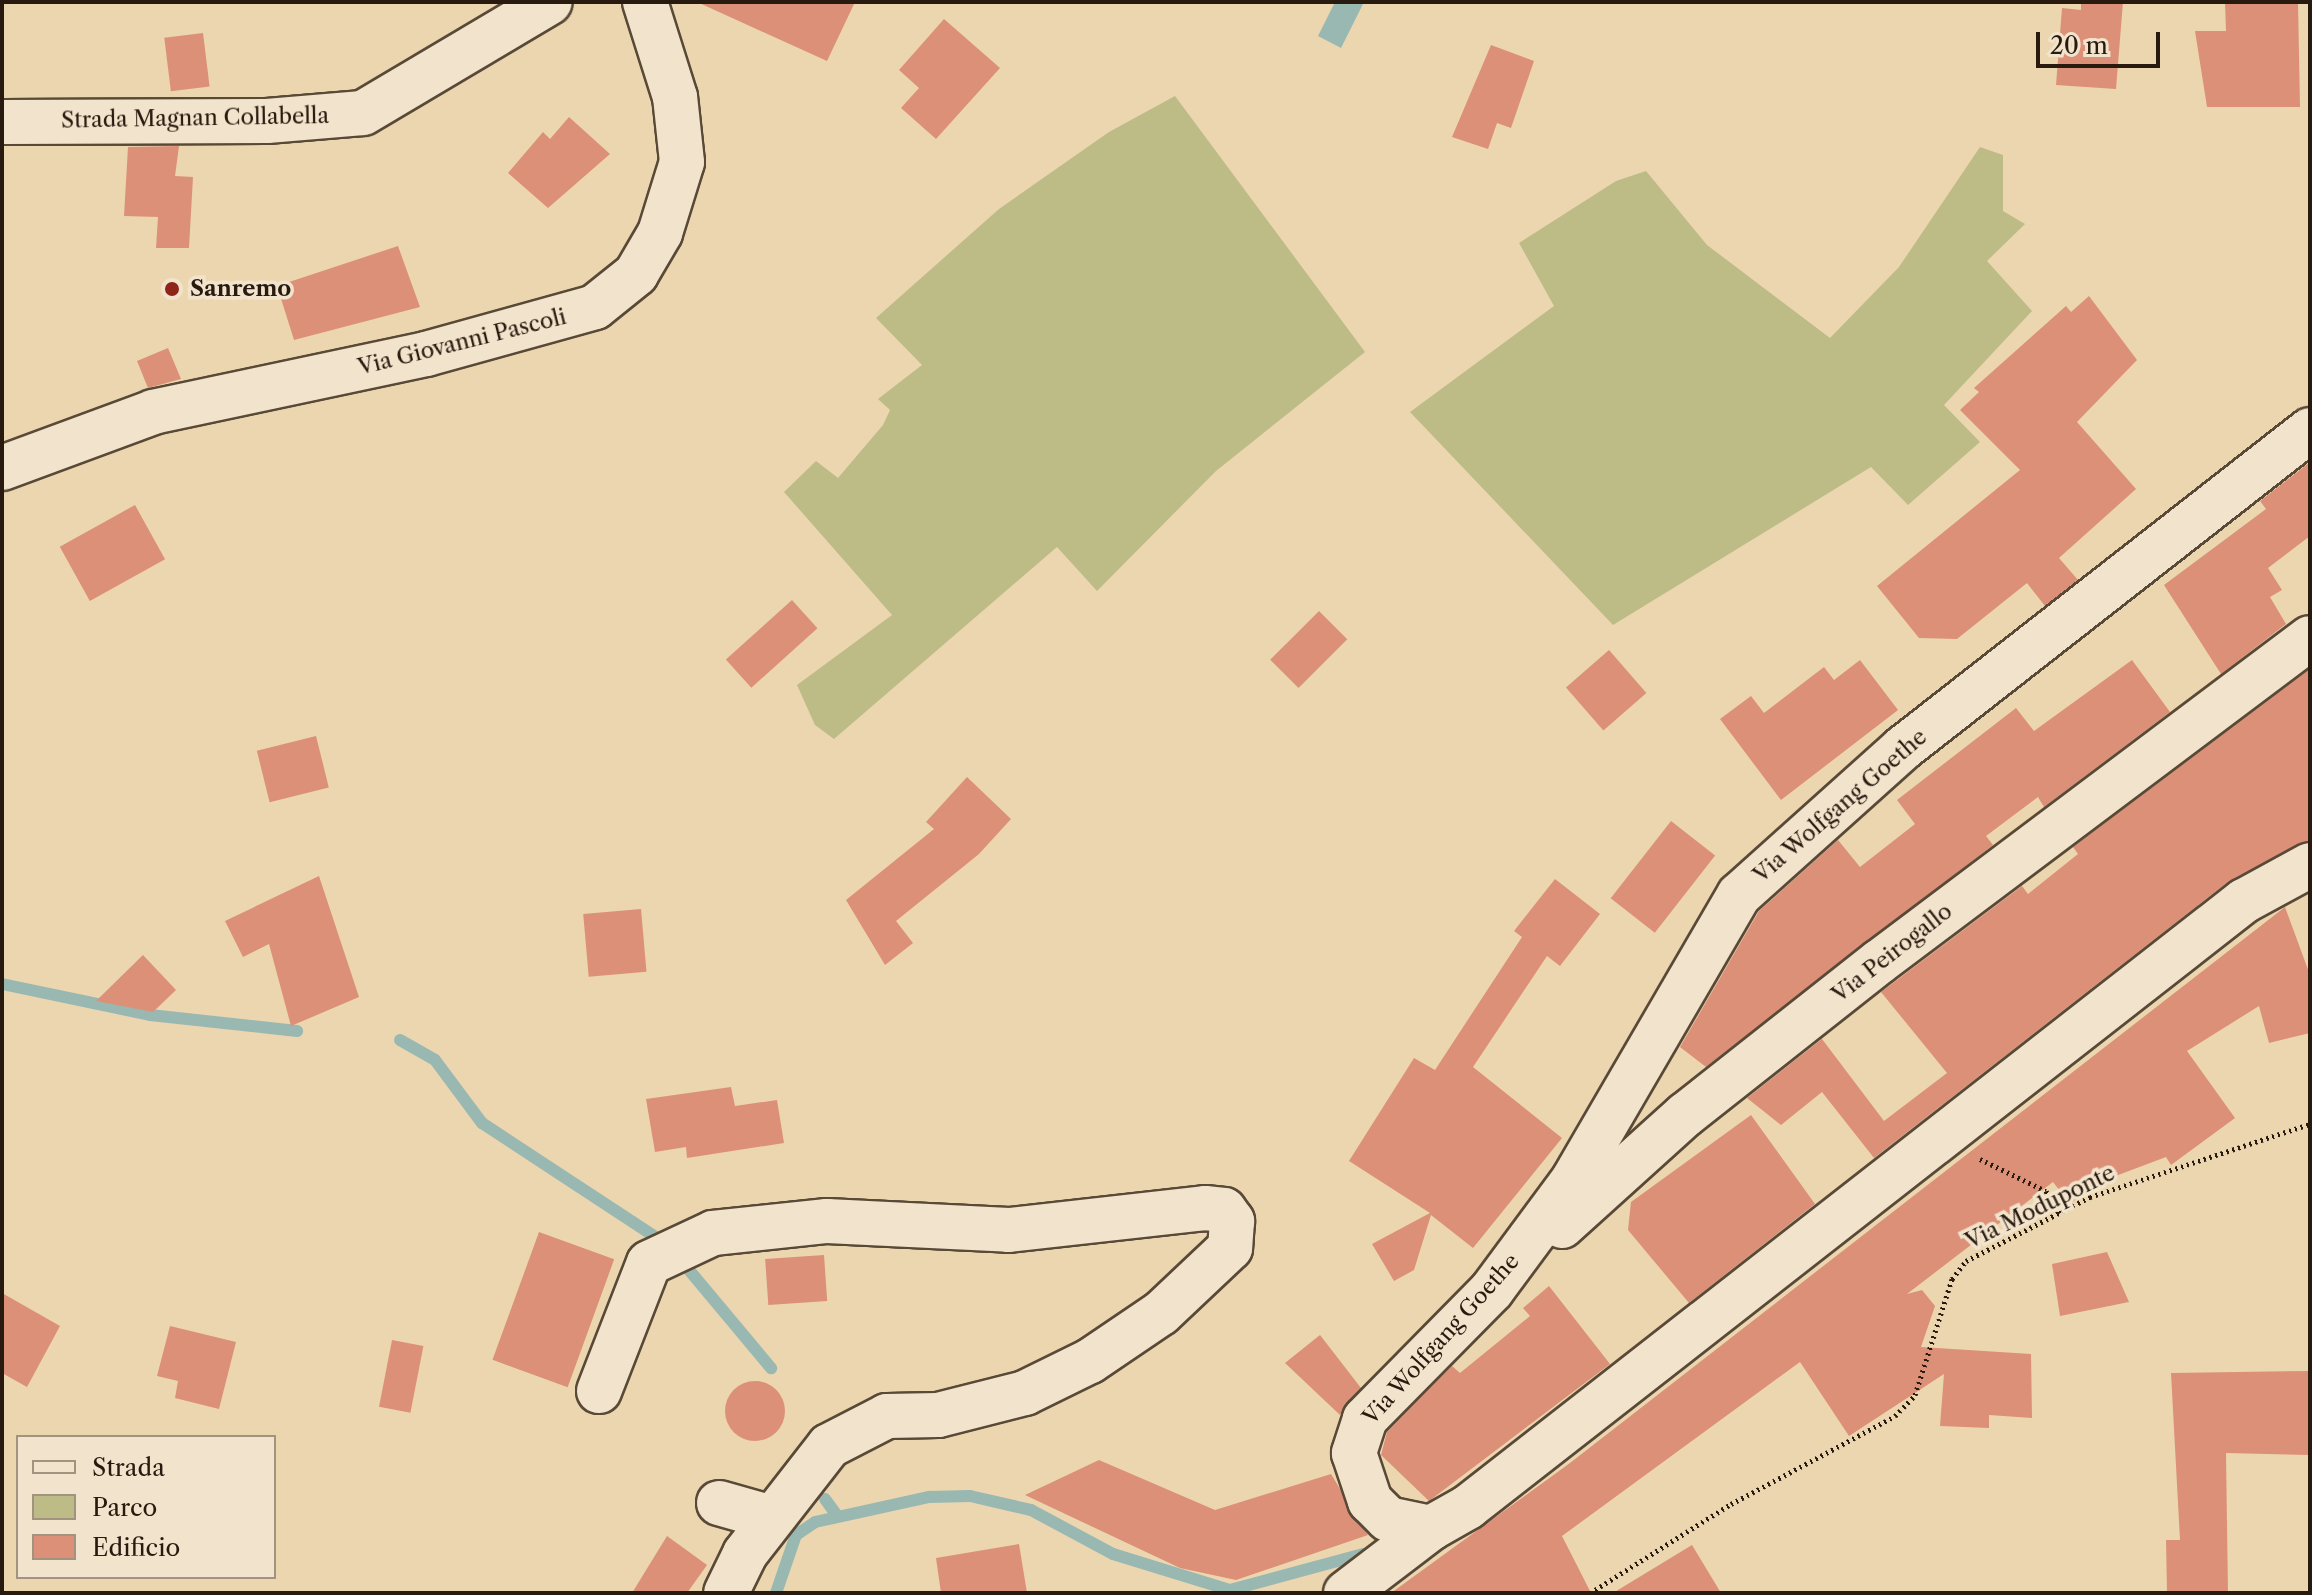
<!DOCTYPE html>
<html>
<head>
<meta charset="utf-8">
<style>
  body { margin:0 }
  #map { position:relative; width:2312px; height:1595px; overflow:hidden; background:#ebd6b0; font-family:"Libre Caslon Text",serif }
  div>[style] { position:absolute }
  .green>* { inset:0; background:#bdbc87 }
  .water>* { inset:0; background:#99b8b2 }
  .stream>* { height:12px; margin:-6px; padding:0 6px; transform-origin:6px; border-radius:6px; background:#99b8b2 }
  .building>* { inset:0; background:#dc9078; transform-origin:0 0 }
  .round { border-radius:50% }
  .path>* { height:5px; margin-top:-2.5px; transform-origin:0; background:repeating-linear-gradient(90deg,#281a0f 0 2px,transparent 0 6px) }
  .roads { filter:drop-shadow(2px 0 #594937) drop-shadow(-2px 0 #594937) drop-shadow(0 2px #594937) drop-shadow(0 -2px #594937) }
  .minor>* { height:44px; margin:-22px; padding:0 22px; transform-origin:22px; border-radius:22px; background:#f2e4cc }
  .dots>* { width:22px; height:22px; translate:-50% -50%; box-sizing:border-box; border:4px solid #f2e4cc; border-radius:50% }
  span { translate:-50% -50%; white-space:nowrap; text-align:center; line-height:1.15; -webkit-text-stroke:7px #f2e4cc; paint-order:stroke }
  .street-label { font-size:22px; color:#281a0f }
  .poi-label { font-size:22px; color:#281a0f; font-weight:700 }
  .left { translate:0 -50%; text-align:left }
  .frame { position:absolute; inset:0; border:4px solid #281a0f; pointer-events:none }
  .legend { position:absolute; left:16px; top:1435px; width:260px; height:144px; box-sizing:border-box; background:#f2e4cc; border:2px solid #a19380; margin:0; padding:10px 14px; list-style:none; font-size:24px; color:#281a0f }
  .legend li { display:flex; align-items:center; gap:16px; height:40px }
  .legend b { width:40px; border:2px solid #a19380 }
  .scale { position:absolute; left:2036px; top:32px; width:124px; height:36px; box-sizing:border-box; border:4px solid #281a0f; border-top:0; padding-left:10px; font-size:24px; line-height:28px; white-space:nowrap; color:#281a0f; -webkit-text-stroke:6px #f2e4cc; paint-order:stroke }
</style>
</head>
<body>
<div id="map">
  <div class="green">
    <i style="clip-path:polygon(1175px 96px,1365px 352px,1216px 471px,1097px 591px,1057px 547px,834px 739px,815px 725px,797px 685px,892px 615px,784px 492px,816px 461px,838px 478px,883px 425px,890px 410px,878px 399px,922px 365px,876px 318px,999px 209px,1109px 132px)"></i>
    <i style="clip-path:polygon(1980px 147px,2003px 155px,2003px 211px,2025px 224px,1987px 261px,2032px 311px,1944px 405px,1980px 442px,1908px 505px,1871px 467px,1613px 625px,1410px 412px,1554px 306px,1519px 243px,1616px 181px,1646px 171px,1707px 245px,1830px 338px,1899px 267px)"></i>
  </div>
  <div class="water">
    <i style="clip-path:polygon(1335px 2px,1364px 2px,1341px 48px,1318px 36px)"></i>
  </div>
  <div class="stream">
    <i style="left:2px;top:984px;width:151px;rotate:11.8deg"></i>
    <i style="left:150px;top:1015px;width:148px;rotate:6.2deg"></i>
    <i style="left:400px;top:1040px;width:40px;rotate:29.7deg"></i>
    <i style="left:435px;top:1060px;width:79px;rotate:53.3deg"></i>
    <i style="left:482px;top:1123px;width:219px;rotate:33.3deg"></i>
    <i style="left:684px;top:1264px;width:136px;rotate:50.1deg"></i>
    <i style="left:825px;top:1499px;width:19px;rotate:54deg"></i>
    <i style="left:776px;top:1593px;width:61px;rotate:-71deg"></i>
    <i style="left:796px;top:1535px;width:23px;rotate:-34deg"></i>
    <i style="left:815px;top:1522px;width:117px;rotate:-12.4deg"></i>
    <i style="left:929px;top:1497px;width:41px;rotate:-1.4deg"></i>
    <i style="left:970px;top:1496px;width:63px;rotate:12.9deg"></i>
    <i style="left:1031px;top:1510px;width:93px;rotate:28.2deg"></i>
    <i style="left:1113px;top:1554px;width:122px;rotate:17.1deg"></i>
    <i style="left:1230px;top:1590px;width:138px;rotate:-15.1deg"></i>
  </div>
  <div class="building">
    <i style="clip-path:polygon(697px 2px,855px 2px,827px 61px)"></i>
    <i style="clip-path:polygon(2081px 2px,2123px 2px,2116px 89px,2056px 85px,2062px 8px,2081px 10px)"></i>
    <i style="clip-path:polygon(2225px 2px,2298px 2px,2300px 107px,2207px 107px,2195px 31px,2226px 31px)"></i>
    <i style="clip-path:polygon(944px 19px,1000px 68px,936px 139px,901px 108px,919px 88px,899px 70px)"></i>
    <i style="left:203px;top:33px;width:54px;height:39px;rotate:83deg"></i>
    <i style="clip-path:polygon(1491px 45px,1534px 61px,1511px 128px,1497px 123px,1488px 149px,1452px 137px)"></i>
    <i style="clip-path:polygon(569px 117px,610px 154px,548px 208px,508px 173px,543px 132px,550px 139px)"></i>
    <i style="clip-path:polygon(179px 146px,175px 176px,193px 177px,189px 248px,156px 248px,158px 217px,124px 216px,128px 147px)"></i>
    <i style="clip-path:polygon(398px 246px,420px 307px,294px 340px,277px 286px)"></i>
    <i style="clip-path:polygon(2089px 296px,2137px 360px,2077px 422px,2136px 489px,2059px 558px,2078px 580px,2045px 606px,2027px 583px,1957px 639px,1919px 638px,1877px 586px,2020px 470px,1960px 410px,1979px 392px,1974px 388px,2066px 306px,2071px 312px)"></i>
    <i style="clip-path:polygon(168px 348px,181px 379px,148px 388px,137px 361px)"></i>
    <i style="clip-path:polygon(2310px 462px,2310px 536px,2268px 568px,2282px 590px,2270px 597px,2286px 624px,2221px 674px,2164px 585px,2266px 509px,2260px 501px)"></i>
    <i style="left:135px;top:505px;width:62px;height:86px;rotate:61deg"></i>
    <i style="left:792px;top:600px;width:38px;height:89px;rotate:48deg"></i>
    <i style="left:1319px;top:611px;width:40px;height:69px;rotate:45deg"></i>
    <i style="left:1609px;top:650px;width:57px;height:57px;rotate:49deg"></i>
    <i style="clip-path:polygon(1860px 660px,1898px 710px,1781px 800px,1720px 719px,1751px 696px,1764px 713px,1824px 667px,1834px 680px)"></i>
    <i style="clip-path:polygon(2132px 660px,2170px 712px,2044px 807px,2038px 797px,1986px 836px,1993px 845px,1706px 1067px,1680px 1047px,1759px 911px,1838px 840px,1860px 867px,1915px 824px,1897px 800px,2016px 708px,2034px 731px)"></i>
    <i style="clip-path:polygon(2310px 669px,2310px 840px,2229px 881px,1874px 1158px,1822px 1092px,1781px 1125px,1747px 1098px,1822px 1039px,1884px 1121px,1947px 1073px,1881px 992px,2022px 886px,2028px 894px,2078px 854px,2073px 847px)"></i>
    <i style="left:316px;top:736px;width:53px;height:61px;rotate:76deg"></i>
    <i style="clip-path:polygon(967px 777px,1011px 819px,979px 854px,896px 921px,913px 943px,885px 965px,846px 900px,934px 829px,926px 822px)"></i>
    <i style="left:1671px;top:821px;width:56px;height:98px;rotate:38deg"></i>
    <i style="clip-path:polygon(319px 876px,359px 997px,291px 1026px,269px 944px,243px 957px,225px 921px)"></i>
    <i style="clip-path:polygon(1555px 879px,1600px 914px,1560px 966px,1547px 956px,1473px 1067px,1562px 1138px,1473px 1248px,1431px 1215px,1414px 1270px,1394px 1281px,1372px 1244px,1430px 1213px,1349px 1161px,1414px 1058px,1435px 1070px,1522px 937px,1514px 931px)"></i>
    <i style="clip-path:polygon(2285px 907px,2310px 975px,2310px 1033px,2269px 1043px,2259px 1006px,2187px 1051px,2235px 1118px,2171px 1165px,2166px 1157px,2097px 1183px,2070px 1204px,2053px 1182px,1907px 1294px,1922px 1290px,1935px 1306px,1921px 1347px,2031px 1354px,2032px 1418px,1989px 1415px,1989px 1428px,1940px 1426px,1944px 1374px,1849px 1436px,1800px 1362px,1562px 1536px,1591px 1593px,1391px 1593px,1570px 1463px)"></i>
    <i style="left:641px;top:909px;width:63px;height:58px;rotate:85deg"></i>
    <i style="clip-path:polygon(143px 955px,176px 990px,153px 1012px,96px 1001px)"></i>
    <i style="clip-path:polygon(731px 1087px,735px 1106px,777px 1100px,784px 1143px,687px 1158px,686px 1147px,655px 1152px,646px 1099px)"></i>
    <i style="clip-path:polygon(1751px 1115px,1815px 1204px,1689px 1303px,1628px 1230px,1631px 1202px)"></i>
    <i style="left:539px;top:1232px;width:80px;height:136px;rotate:20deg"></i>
    <i style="clip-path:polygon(2107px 1252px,2129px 1302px,2060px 1316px,2052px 1264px)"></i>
    <i style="left:824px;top:1255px;width:46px;height:59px;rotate:86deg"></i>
    <i style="clip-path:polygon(1549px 1286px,1610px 1364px,1429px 1501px,1381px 1455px,1387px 1432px,1452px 1366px,1460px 1373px,1530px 1316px,1523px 1308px)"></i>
    <i style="clip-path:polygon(2px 1293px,60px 1326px,27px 1387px,2px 1373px)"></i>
    <i style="clip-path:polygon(170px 1326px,236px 1342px,219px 1409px,175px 1398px,178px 1381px,157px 1376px)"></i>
    <i style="clip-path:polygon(1320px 1335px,1361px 1388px,1340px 1415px,1285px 1363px)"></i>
    <i style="left:392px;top:1340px;width:32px;height:68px;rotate:11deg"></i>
    <i style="clip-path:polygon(2310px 1371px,2310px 1455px,2226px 1453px,2228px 1593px,2167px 1593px,2166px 1540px,2180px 1540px,2171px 1373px)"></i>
    <i class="round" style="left:725px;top:1381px;width:60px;height:60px"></i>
    <i style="clip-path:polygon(1099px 1460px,1215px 1510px,1331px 1474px,1368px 1535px,1236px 1580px,1180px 1568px,1025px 1495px)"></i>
    <i style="clip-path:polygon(667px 1536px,707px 1565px,687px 1593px,632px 1593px)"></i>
    <i style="clip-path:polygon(1019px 1544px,1027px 1593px,941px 1593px,936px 1558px)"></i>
    <i style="clip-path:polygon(1692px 1545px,1721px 1593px,1613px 1593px)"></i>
  </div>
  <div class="path">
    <i style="left:1980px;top:1159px;width:73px;rotate:25.9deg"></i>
    <i style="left:2046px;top:1191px;width:26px;rotate:58deg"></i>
    <i style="left:1590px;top:1593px;width:167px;rotate:-32.3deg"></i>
    <i style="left:1731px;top:1504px;width:186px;rotate:-28.2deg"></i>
    <i style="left:1895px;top:1416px;width:29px;rotate:-46deg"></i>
    <i style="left:1915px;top:1395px;width:122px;rotate:-72.3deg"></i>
    <i style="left:1952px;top:1279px;width:23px;rotate:-52deg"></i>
    <i style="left:1966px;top:1261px;width:140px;rotate:-27.3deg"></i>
    <i style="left:2090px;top:1197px;width:232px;rotate:-18.4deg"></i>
  </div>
  <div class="roads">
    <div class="minor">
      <i style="left:2px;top:122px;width:265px;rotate:-0.2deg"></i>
      <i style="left:267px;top:121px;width:96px;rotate:-4.8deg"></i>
      <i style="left:363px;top:113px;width:217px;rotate:-30.7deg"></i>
      <i style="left:2310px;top:430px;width:517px;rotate:142deg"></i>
      <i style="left:1903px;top:748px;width:220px;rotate:138.1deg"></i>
      <i style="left:1739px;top:895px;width:328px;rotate:120.2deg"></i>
      <i style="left:1574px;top:1179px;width:138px;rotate:126.5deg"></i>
      <i style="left:1492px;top:1290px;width:181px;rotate:134.6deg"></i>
      <i style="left:1365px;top:1419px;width:36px;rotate:108deg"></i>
      <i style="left:1354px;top:1453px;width:51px;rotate:71.6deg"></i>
      <i style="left:1370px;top:1501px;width:25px;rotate:45deg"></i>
      <i style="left:1388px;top:1519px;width:44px;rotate:11.8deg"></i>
      <i style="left:1431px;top:1528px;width:43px;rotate:-29.6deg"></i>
      <i style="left:1468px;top:1507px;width:985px;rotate:-37.99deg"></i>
      <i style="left:2244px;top:901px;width:75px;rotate:-28.6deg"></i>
      <i style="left:2px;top:468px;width:161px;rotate:-20.3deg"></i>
      <i style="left:153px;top:412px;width:279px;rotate:-12deg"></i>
      <i style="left:426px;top:354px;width:175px;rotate:-15.5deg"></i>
      <i style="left:595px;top:307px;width:53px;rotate:-38.8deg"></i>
      <i style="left:636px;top:274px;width:48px;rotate:-59.7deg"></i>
      <i style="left:660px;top:233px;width:74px;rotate:-72.8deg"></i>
      <i style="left:682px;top:162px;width:65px;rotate:-96.1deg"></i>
      <i style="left:675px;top:97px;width:100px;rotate:-107.5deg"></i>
      <i style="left:1562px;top:1226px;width:166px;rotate:-42.1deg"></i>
      <i style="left:1685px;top:1115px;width:247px;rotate:-38.3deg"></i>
      <i style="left:1879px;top:962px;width:539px;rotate:-36.93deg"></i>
      <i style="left:599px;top:1391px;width:137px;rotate:-68.7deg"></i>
      <i style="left:649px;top:1263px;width:71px;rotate:-25.1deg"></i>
      <i style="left:713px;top:1233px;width:115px;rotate:-6deg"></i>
      <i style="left:827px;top:1221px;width:182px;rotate:2.8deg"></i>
      <i style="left:1009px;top:1230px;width:197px;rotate:-6.4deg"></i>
      <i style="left:1205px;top:1208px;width:19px;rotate:6deg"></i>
      <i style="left:1224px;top:1210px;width:14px;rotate:54deg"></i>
      <i style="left:1232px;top:1221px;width:27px;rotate:94deg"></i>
      <i style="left:1230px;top:1248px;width:95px;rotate:136.7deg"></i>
      <i style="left:1161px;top:1313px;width:86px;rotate:145.9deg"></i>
      <i style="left:1090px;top:1361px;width:72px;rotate:153.8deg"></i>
      <i style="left:1025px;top:1393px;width:90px;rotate:165.8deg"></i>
      <i style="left:938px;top:1415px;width:51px;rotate:178.9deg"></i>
      <i style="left:887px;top:1416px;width:65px;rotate:152.7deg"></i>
      <i style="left:829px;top:1446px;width:137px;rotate:127.9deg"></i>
      <i style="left:745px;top:1554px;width:43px;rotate:116deg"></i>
      <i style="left:719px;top:1503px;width:55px;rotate:15.8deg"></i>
      <i style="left:1346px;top:1593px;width:107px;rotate:-37.4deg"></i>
    </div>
  </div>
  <div class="dots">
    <i style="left:172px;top:289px;background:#8f2418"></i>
  </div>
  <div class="street-label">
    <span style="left:195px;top:118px;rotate:-1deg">Strada Magnan Collabella</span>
    <span style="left:462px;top:342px;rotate:-14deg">Via Giovanni Pascoli</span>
    <span style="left:1840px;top:806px;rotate:-41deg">Via Wolfgang Goethe</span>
    <span style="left:1892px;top:953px;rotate:-38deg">Via Peirogallo</span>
    <span style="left:2040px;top:1207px;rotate:-26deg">Via Moduponte</span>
    <span style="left:1441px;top:1339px;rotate:-48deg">Via Wolfgang Goethe</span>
  </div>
  <div class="poi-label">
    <span class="left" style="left:190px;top:289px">Sanremo</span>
  </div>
  <div class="frame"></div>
  <ul class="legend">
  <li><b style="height:10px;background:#f2e4cc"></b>Strada</li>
  <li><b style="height:22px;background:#bdbc87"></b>Parco</li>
  <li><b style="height:22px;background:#dc9078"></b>Edificio</li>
  </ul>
  <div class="scale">20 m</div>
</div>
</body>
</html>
